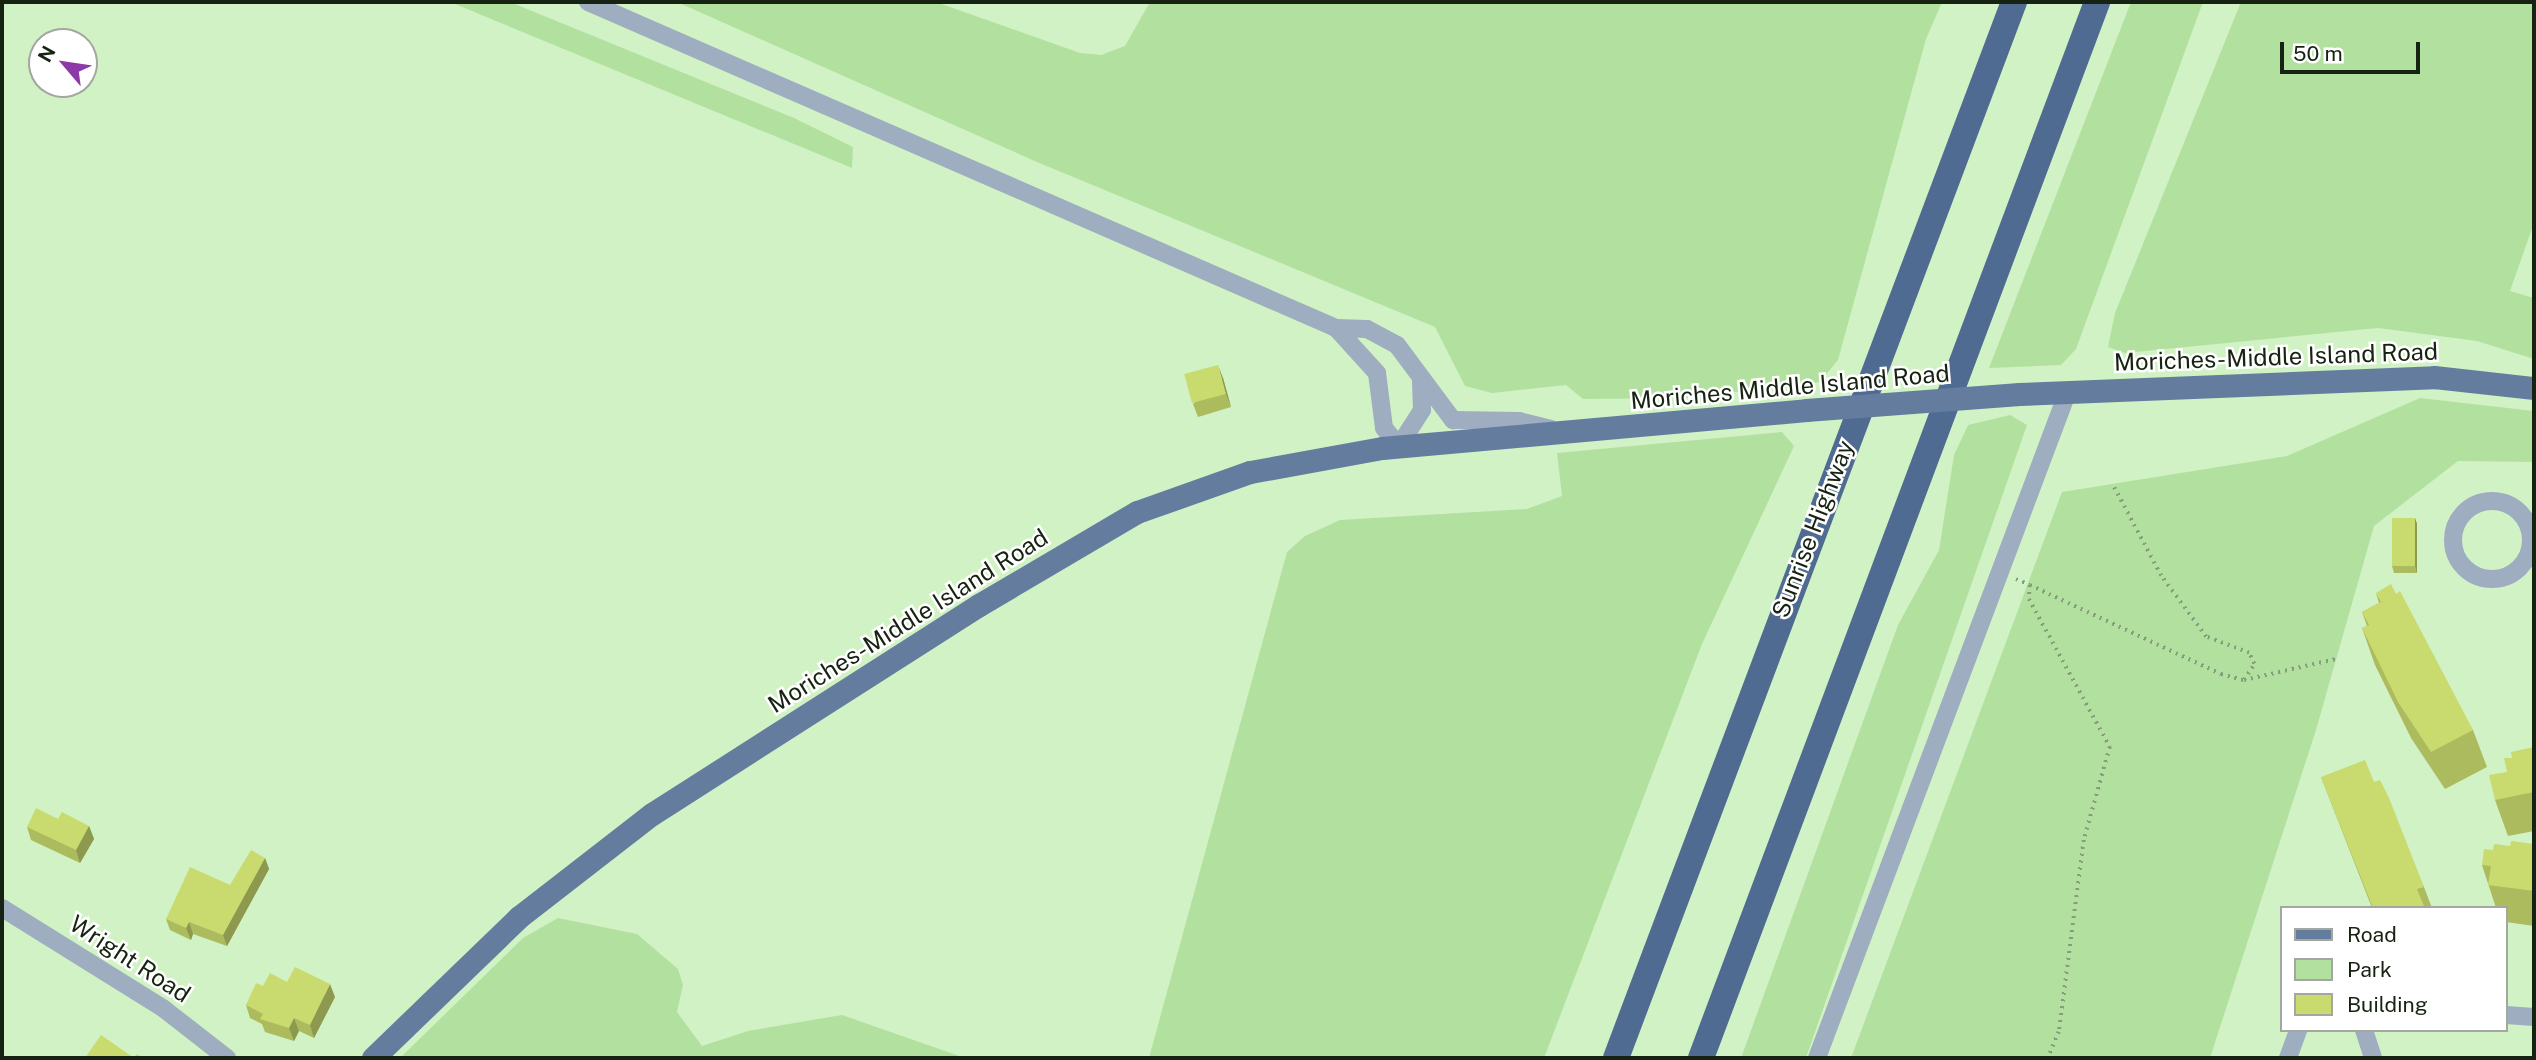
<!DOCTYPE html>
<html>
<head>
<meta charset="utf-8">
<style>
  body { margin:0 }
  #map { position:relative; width:2536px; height:1060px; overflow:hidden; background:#d1f2c4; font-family:"Public Sans",sans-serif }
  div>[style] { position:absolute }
  .green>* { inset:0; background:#b2e19f }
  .path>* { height:3.5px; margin-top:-1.75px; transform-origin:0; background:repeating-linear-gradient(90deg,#859d7b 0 2px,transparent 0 7px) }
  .minor>* { height:18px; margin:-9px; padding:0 9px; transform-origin:9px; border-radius:9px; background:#9fadc0 }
  .minor>.ring { margin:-9px; padding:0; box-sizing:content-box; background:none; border:18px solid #9fadc0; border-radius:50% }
  .major>* { height:23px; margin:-11.5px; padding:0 11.5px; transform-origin:11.5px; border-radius:11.5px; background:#647d9f }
  .highway>* { height:26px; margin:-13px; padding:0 13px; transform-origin:13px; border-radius:13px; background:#4f6b92 }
  .major-bridge>* { height:23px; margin:-11.5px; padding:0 11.5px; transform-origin:11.5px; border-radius:11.5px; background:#647d9f }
  .wall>* { inset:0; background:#adbb5f }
  .shaded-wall>* { inset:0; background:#8d994e }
  .building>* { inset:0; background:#c9da6f; transform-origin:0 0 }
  span { translate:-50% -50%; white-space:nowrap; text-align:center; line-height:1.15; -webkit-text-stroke:5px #fff; paint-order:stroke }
  .street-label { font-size:24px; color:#172312 }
  .frame { position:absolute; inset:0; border:4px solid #172312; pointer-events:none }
  .legend { position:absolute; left:2280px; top:906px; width:228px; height:126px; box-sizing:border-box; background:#fff; border:2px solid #a2a7a0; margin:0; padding:9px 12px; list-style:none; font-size:21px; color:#172312 }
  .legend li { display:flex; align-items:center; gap:14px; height:35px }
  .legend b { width:35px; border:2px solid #a2a7a0 }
  .north { position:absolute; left:28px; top:28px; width:70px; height:70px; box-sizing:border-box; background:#fff; border:2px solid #a2a7a0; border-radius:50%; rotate:299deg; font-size:19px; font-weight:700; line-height:28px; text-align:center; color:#172312 }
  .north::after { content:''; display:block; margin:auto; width:24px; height:32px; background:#8d3aa8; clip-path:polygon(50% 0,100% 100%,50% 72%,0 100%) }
  .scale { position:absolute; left:2280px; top:42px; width:140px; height:32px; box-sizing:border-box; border:4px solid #172312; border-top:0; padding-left:9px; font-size:21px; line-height:24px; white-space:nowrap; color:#172312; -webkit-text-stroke:5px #fff; paint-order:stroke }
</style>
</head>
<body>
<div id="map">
  <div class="green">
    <i style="clip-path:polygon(450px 2px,510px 2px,794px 118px,853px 147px,852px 168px)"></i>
    <i style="clip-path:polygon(677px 2px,936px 2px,1080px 53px,1101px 55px,1125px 46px,1150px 2px,1942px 2px,1926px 39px,1838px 360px,1820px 382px,1683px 398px,1583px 399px,1566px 385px,1492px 393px,1465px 386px,1435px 327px,1037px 162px)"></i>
    <i style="clip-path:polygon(2131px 2px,2203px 2px,2076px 349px,2061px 365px,1989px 368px)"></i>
    <i style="clip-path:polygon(2241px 2px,2534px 2px,2534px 223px,2510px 291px,2534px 298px,2534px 359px,2477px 341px,2378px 328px,2125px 353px,2108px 347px,2115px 313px)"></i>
    <i style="clip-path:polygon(2420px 398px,2534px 411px,2534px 462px,2458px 461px,2374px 526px,2316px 730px,2210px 1058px,1851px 1058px,2062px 492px,2287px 456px)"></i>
    <i style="clip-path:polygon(2010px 415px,2027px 425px,1806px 1058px,1741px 1058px,1898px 625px,1939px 550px,1954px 455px,1968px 425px)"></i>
    <i style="clip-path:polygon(1782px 432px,1794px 446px,1702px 644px,1544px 1058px,1149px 1058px,1287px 552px,1305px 536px,1340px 520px,1527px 509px,1562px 496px,1557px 453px)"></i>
    <i style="clip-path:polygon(558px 918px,637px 934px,678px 969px,683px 985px,677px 1012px,702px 1046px,748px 1031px,842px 1015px,965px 1058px,400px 1058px,523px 938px)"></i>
  </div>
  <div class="path">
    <i style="left:2016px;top:579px;width:15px;rotate:23deg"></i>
    <i style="left:2030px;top:585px;width:14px;rotate:94deg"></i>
    <i style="left:2029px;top:599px;width:169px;rotate:61.3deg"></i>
    <i style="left:2110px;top:747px;width:97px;rotate:105.6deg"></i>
    <i style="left:2084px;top:840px;width:194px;rotate:97.4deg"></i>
    <i style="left:2059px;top:1032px;width:28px;rotate:113deg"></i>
    <i style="left:2030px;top:585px;width:211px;rotate:25deg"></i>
    <i style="left:2221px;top:674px;width:24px;rotate:15deg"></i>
    <i style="left:2244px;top:680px;width:19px;rotate:-58deg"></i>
    <i style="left:2254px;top:664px;width:12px;rotate:-114deg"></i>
    <i style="left:2249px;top:653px;width:46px;rotate:-159.6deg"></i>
    <i style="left:2206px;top:637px;width:76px;rotate:-126.4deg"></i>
    <i style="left:2161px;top:576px;width:104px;rotate:-118deg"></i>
    <i style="left:2244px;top:680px;width:94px;rotate:-12.9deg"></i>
  </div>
  <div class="minor">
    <i style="left:588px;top:2px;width:816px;rotate:23.55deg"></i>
    <i style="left:1336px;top:328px;width:61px;rotate:47.7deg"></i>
    <i style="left:1377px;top:373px;width:55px;rotate:82.7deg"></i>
    <i style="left:1384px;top:428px;width:23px;rotate:50deg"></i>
    <i style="left:1399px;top:446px;width:43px;rotate:-57.4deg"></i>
    <i style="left:1422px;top:410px;width:29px;rotate:-92deg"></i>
    <i style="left:1336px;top:328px;width:31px;rotate:2deg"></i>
    <i style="left:1367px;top:329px;width:34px;rotate:28deg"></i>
    <i style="left:1397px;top:345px;width:94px;rotate:53.3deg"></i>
    <i style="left:1453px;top:420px;width:66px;rotate:0.9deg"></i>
    <i style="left:1519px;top:421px;width:33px;rotate:14deg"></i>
    <i class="ring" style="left:2453px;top:501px;width:60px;height:60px"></i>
    <i style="left:2px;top:908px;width:191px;rotate:31.9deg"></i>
    <i style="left:164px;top:1009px;width:80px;rotate:37.9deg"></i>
    <i style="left:2506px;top:1015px;width:28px;rotate:4deg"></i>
    <i style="left:2364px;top:1030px;width:29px;rotate:72deg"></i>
    <i style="left:1817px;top:1058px;width:713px;rotate:-69.38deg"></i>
    <i style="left:2288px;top:1058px;width:30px;rotate:-70deg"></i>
  </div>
  <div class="major">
    <i style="left:2019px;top:394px;width:415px;rotate:-2.3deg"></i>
    <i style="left:2434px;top:377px;width:101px;rotate:6.3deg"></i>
    <i style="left:373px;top:1058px;width:203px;rotate:-44deg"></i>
    <i style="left:519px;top:917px;width:168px;rotate:-37.8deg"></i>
    <i style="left:652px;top:814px;width:388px;rotate:-32.6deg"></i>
    <i style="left:979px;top:605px;width:183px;rotate:-30.5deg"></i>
    <i style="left:1137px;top:512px;width:120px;rotate:-19.5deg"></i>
    <i style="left:1250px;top:472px;width:134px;rotate:-10.3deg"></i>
    <i style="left:1382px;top:448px;width:426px;rotate:-5.1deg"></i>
  </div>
  <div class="highway">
    <i style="left:1616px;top:1058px;width:1129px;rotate:-69.35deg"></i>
    <i style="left:1701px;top:1058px;width:1128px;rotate:-69.44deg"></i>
  </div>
  <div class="major-bridge">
    <i style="left:1806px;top:410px;width:214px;rotate:-4.3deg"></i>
  </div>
  <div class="wall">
    <i style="clip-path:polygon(1223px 378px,1231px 407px,1198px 417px,1193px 404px)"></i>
    <i style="clip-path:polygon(2415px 518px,2417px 524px,2417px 573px,2394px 573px,2392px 566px)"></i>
    <i style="clip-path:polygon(2376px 593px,2473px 730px,2487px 767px,2445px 789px,2411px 738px,2375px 665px,2362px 628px,2367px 626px,2362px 612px,2379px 603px)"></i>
    <i style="clip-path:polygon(2534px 747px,2534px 831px,2508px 836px,2495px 800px,2507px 772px,2512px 758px)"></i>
    <i style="clip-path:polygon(2321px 777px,2374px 782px,2424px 887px,2432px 908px,2372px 908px)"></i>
    <i style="clip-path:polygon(89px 826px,94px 839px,80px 863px,31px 840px,27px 827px)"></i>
    <i style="clip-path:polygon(2534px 844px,2534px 926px,2506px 922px,2506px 908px,2496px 908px,2482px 865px,2493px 850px,2510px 846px)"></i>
    <i style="clip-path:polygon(265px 858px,269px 869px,227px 946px,193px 934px,191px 940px,170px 930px,166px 919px,230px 885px)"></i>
    <i style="clip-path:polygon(287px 982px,335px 997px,314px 1038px,299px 1031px,294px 1041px,265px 1032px,262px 1024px,250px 1018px,246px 1005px,263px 986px)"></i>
  </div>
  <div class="shaded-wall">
    <i style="clip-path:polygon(1218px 365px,1223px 378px,1231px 407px,1226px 394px)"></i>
    <i style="clip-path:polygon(2415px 518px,2417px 524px,2417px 573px,2415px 566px)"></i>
    <i style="clip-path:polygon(89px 826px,94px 839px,80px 863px,76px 850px)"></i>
    <i style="clip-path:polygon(265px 858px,269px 869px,227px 946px,223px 935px)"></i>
    <i style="clip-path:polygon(189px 922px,193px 934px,191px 940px,186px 928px)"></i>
    <i style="clip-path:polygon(330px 984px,335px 997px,314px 1038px,310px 1025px)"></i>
    <i style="clip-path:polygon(294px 1018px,299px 1031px,294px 1041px,289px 1028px)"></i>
  </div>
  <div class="building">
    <i style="left:1218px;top:365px;width:30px;height:35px;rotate:75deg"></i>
    <i style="left:2392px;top:518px;width:23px;height:48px"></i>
    <i style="clip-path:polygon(2391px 584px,2396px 594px,2400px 591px,2473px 730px,2431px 752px,2398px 702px,2362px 628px,2369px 625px,2362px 612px,2381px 602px,2376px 593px)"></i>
    <i style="clip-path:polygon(2534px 747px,2534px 792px,2495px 800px,2489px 775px,2507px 772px,2504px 758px,2512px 758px,2511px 752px)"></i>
    <i style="clip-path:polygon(2365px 760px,2374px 782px,2380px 780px,2389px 798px,2424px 887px,2417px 889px,2424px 906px,2419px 908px,2373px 908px,2321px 777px)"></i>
    <i style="clip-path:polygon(36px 808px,58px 819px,62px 812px,89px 826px,76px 850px,27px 827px)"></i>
    <i style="clip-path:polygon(2511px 841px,2534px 844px,2534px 891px,2488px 885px,2491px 866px,2482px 865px,2484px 849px,2493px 850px,2494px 844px,2510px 846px)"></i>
    <i style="clip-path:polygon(251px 850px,265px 858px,223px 935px,189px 922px,186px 928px,166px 919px,190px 867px,230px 885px)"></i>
    <i style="clip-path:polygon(295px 967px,330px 984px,310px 1025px,294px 1018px,289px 1028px,260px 1019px,263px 1014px,246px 1005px,256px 983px,263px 986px,270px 973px,287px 982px)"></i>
    <i style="clip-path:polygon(101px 1035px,134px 1058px,85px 1058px)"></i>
    <i style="clip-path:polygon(137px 1054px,143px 1058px,134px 1058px)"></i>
  </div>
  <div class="street-label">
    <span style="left:2276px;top:357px;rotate:-2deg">Moriches-Middle Island Road</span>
    <span style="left:1790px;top:387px;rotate:-5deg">Moriches Middle Island Road</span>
    <span style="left:1813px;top:529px;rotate:-69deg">Sunrise Highway</span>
    <span style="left:908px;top:621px;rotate:-32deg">Moriches-Middle Island Road</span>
    <span style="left:130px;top:959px;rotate:33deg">Wright Road</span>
  </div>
  <div class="frame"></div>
  <ul class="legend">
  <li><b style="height:9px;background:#647d9f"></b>Road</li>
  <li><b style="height:19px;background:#b2e19f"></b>Park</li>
  <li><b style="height:19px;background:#c9da6f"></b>Building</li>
  </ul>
  <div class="north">N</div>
  <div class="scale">50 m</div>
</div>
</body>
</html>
